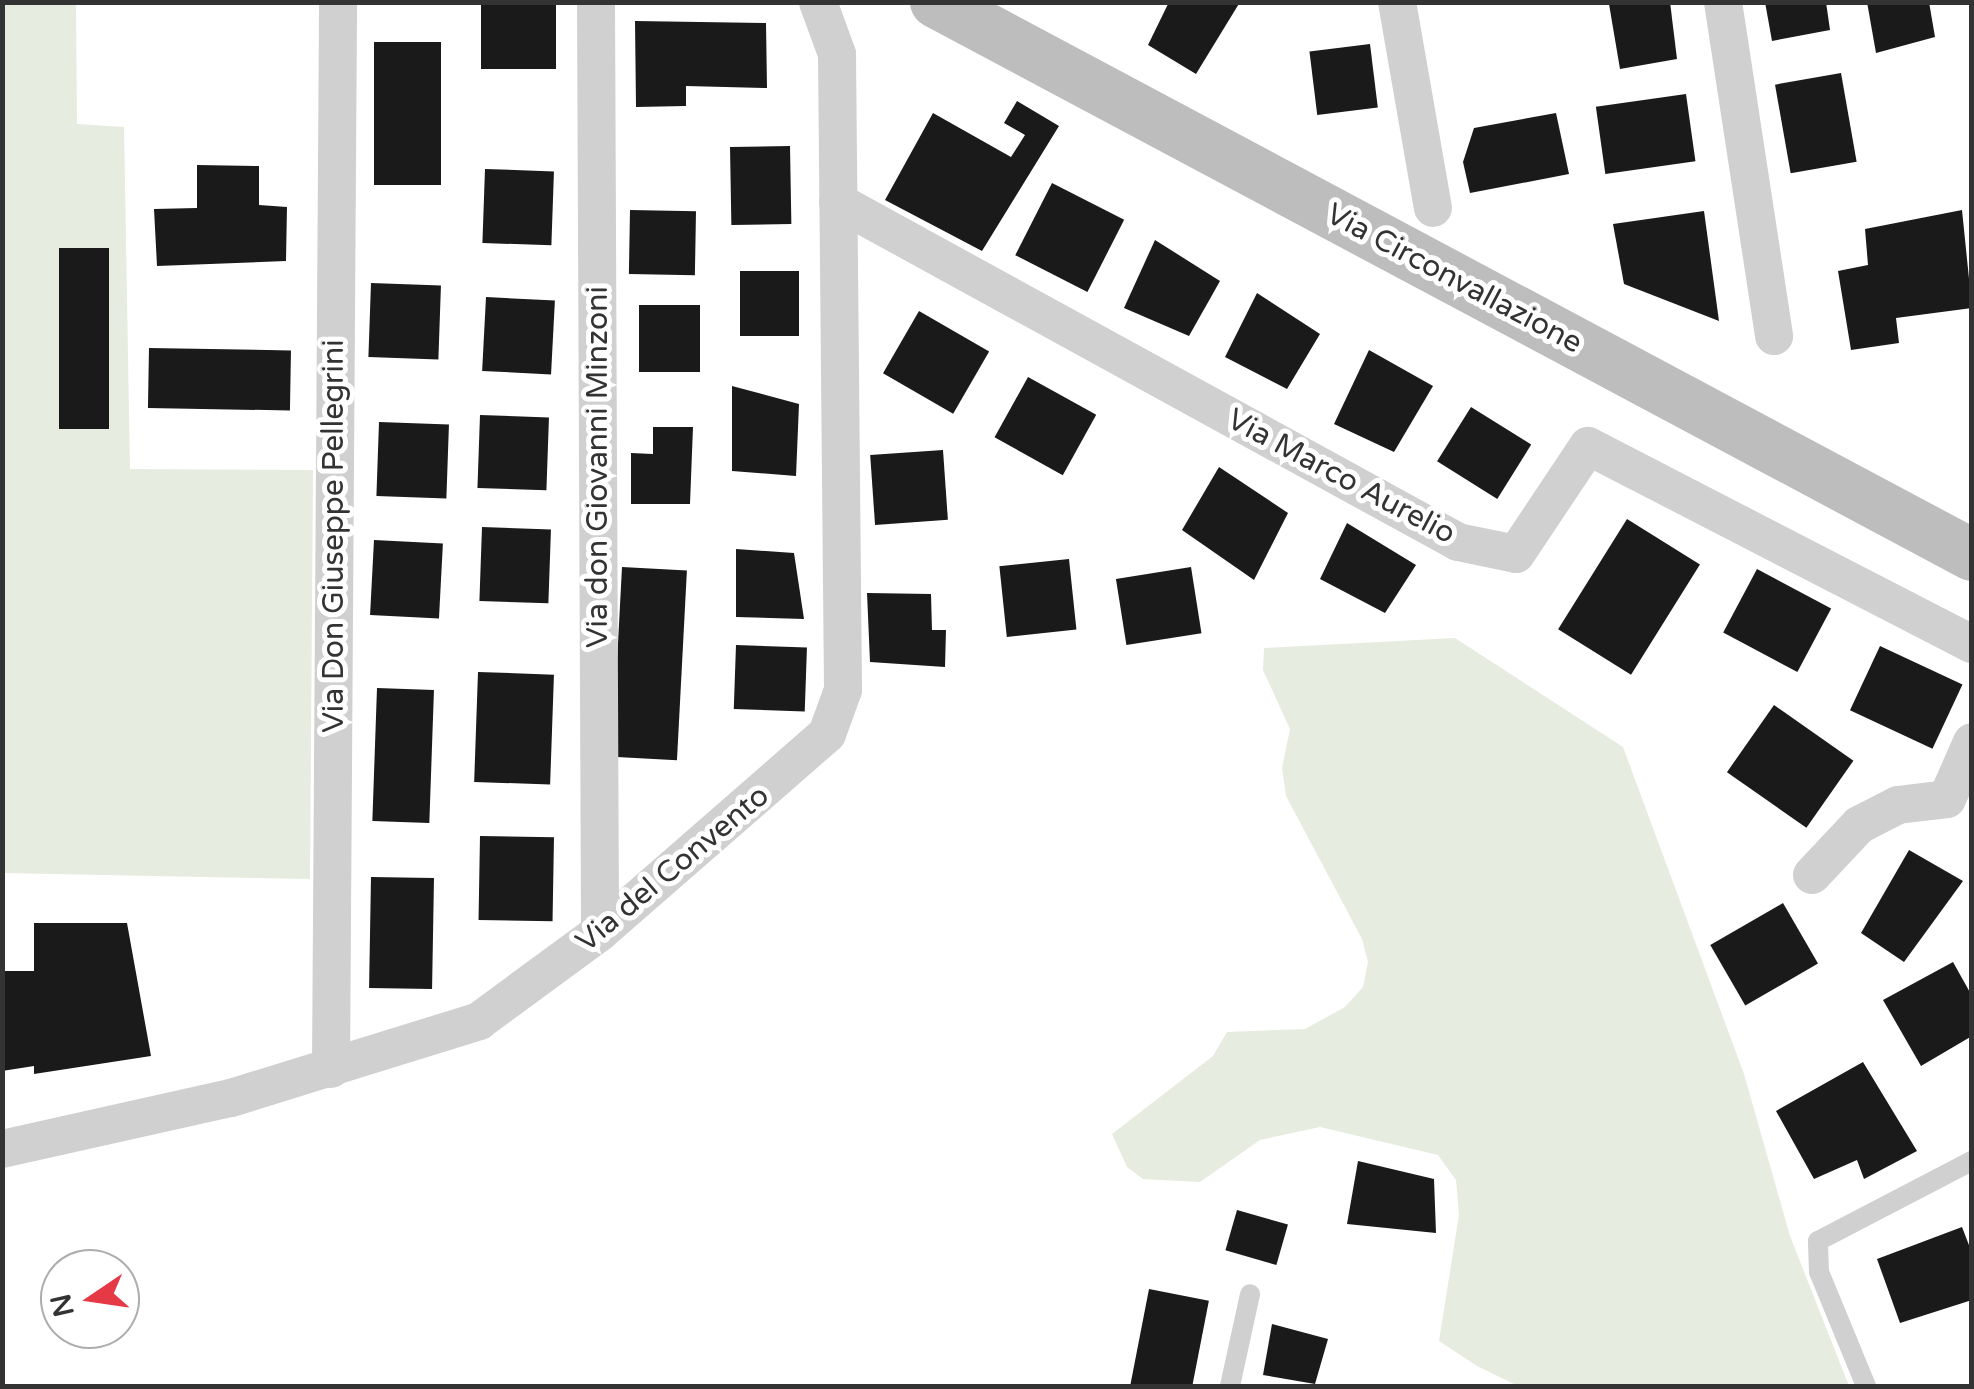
<!DOCTYPE html>
<html>
<head>
<meta charset="utf-8">
<style>
  body { margin:0 }
  #map { position:relative; width:1974px; height:1389px; overflow:hidden; background:#fff; font-family:"Varela Round",sans-serif }
  div>[style] { position:absolute }
  .green>* { inset:0; background:#e6ecdf }
  .building>* { inset:0; background:#1a1a1a; transform-origin:0 0 }
  .service>* { height:20px; margin:-10px; padding:0 10px; transform-origin:10px; border-radius:10px; background:#d0d0d0 }
  .minor>* { height:38px; margin:-19px; padding:0 19px; transform-origin:19px; border-radius:19px; background:#d0d0d0 }
  .secondary>* { height:52px; margin:-26px; padding:0 26px; transform-origin:26px; border-radius:26px; background:#bdbdbd }
  span { translate:-50% -50%; white-space:nowrap; text-align:center; line-height:1.15; -webkit-text-stroke:10px #fff; paint-order:stroke }
  .street-label { font-size:30px; color:#333 }
  .frame { position:absolute; inset:0; border:5px solid #333; pointer-events:none }
  .north { position:absolute; left:40px; top:1249px; width:100px; height:100px; box-sizing:border-box; background:#fff; border:2px solid #adadad; border-radius:50%; rotate:257deg; font-size:28px; font-weight:700; line-height:40px; text-align:center; color:#333 }
  .north::after { content:''; display:block; margin:auto; width:35px; height:45px; background:#e63946; clip-path:polygon(50% 0,100% 100%,50% 72%,0 100%) }
</style>
</head>
<body>
<div id="map">
  <div class="green">
    <i style="clip-path:polygon(3px 3px,76px 3px,77px 124px,124px 127px,130px 469px,313px 470px,310px 879px,3px 873px)"></i>
    <i style="clip-path:polygon(1455px 638px,1623px 747px,1744px 1074px,1790px 1236px,1849px 1386px,1518px 1386px,1477px 1366px,1439px 1341px,1459px 1215px,1456px 1180px,1438px 1155px,1320px 1127px,1260px 1140px,1200px 1182px,1143px 1179px,1127px 1167px,1112px 1134px,1213px 1056px,1227px 1032px,1305px 1029px,1345px 1007px,1363px 987px,1368px 962px,1362px 939px,1286px 796px,1282px 768px,1290px 729px,1263px 670px,1264px 648px)"></i>
  </div>
  <div class="building">
    <i style="left:481px;top:2px;width:75px;height:67px"></i>
    <i style="clip-path:polygon(1169px 2px,1240px 2px,1196px 74px,1148px 45px)"></i>
    <i style="clip-path:polygon(1670px 2px,1677px 59px,1620px 69px,1609px 4px)"></i>
    <i style="clip-path:polygon(1765px 2px,1826px 2px,1830px 30px,1772px 41px)"></i>
    <i style="clip-path:polygon(1867px 2px,1929px 2px,1935px 37px,1876px 53px)"></i>
    <i style="clip-path:polygon(635px 21px,766px 23px,767px 88px,686px 86px,686px 106px,636px 107px)"></i>
    <i style="left:374px;top:42px;width:67px;height:143px"></i>
    <i style="left:1370px;top:44px;width:64px;height:61px;rotate:83deg"></i>
    <i style="left:1841px;top:73px;width:90px;height:67px;rotate:80deg"></i>
    <i style="left:1686px;top:94px;width:68px;height:91px;rotate:82deg"></i>
    <i style="clip-path:polygon(1017px 101px,1059px 126px,982px 251px,885px 200px,933px 113px,1011px 157px,1025px 135px,1004px 123px)"></i>
    <i style="clip-path:polygon(1556px 113px,1569px 174px,1470px 193px,1463px 162px,1474px 128px)"></i>
    <i style="left:790px;top:146px;width:78px;height:60px;rotate:89deg"></i>
    <i style="clip-path:polygon(197px 165px,259px 166px,259px 205px,287px 207px,286px 261px,157px 266px,154px 209px,197px 208px)"></i>
    <i style="left:485px;top:169px;width:69px;height:74px;rotate:2deg"></i>
    <i style="left:1052px;top:183px;width:81px;height:81px;rotate:27deg"></i>
    <i style="left:630px;top:210px;width:66px;height:64px;rotate:1deg"></i>
    <i style="clip-path:polygon(1962px 210px,1972px 308px,1896px 318px,1899px 343px,1851px 350px,1838px 271px,1868px 265px,1865px 229px)"></i>
    <i style="clip-path:polygon(1704px 211px,1719px 321px,1624px 284px,1613px 224px)"></i>
    <i style="clip-path:polygon(1155px 240px,1220px 281px,1189px 336px,1124px 308px)"></i>
    <i style="left:59px;top:248px;width:50px;height:181px"></i>
    <i style="left:740px;top:271px;width:59px;height:65px"></i>
    <i style="left:371px;top:283px;width:70px;height:74px;rotate:2deg"></i>
    <i style="clip-path:polygon(1257px 293px,1320px 334px,1287px 389px,1225px 357px)"></i>
    <i style="left:486px;top:297px;width:69px;height:74px;rotate:3deg"></i>
    <i style="left:639px;top:305px;width:61px;height:67px"></i>
    <i style="left:919px;top:311px;width:81px;height:72px;rotate:30deg"></i>
    <i style="left:149px;top:348px;width:142px;height:60px;rotate:1deg"></i>
    <i style="clip-path:polygon(1369px 350px,1433px 386px,1394px 452px,1334px 424px)"></i>
    <i style="left:1028px;top:377px;width:78px;height:69px;rotate:29deg"></i>
    <i style="clip-path:polygon(732px 386px,799px 404px,796px 476px,732px 471px)"></i>
    <i style="left:1471px;top:407px;width:71px;height:64px;rotate:32deg"></i>
    <i style="left:480px;top:415px;width:69px;height:73px;rotate:2deg"></i>
    <i style="left:379px;top:422px;width:70px;height:74px;rotate:2deg"></i>
    <i style="clip-path:polygon(653px 427px,693px 427px,690px 504px,631px 504px,631px 453px,653px 454px)"></i>
    <i style="left:943px;top:450px;width:70px;height:73px;rotate:86deg"></i>
    <i style="clip-path:polygon(1219px 467px,1288px 513px,1254px 580px,1182px 530px)"></i>
    <i style="left:1627px;top:519px;width:86px;height:130px;rotate:32deg"></i>
    <i style="clip-path:polygon(1347px 523px,1416px 565px,1385px 613px,1320px 579px)"></i>
    <i style="left:482px;top:527px;width:69px;height:74px;rotate:2deg"></i>
    <i style="left:374px;top:540px;width:69px;height:75px;rotate:3deg"></i>
    <i style="clip-path:polygon(736px 549px,794px 553px,804px 619px,736px 617px)"></i>
    <i style="left:1069px;top:559px;width:71px;height:70px;rotate:84deg"></i>
    <i style="left:622px;top:567px;width:65px;height:190px;rotate:3deg"></i>
    <i style="left:1191px;top:567px;width:67px;height:76px;rotate:81deg"></i>
    <i style="left:1757px;top:569px;width:84px;height:72px;rotate:28deg"></i>
    <i style="clip-path:polygon(867px 593px,931px 594px,932px 630px,946px 630px,945px 667px,870px 662px)"></i>
    <i style="left:736px;top:645px;width:71px;height:64px;rotate:2deg"></i>
    <i style="left:1880px;top:646px;width:91px;height:71px;rotate:25deg"></i>
    <i style="left:478px;top:672px;width:76px;height:110px;rotate:2deg"></i>
    <i style="left:377px;top:688px;width:57px;height:133px;rotate:2deg"></i>
    <i style="left:1774px;top:705px;width:97px;height:82px;rotate:35deg"></i>
    <i style="left:480px;top:836px;width:74px;height:84px;rotate:1deg"></i>
    <i style="clip-path:polygon(1909px 850px,1963px 881px,1904px 962px,1861px 933px)"></i>
    <i style="left:371px;top:877px;width:63px;height:111px;rotate:1deg"></i>
    <i style="left:1783px;top:903px;width:70px;height:84px;rotate:60deg"></i>
    <i style="clip-path:polygon(34px 923px,127px 923px,151px 1056px,34px 1074px,34px 1066px,2px 1071px,2px 971px,34px 971px)"></i>
    <i style="clip-path:polygon(1953px 962px,1972px 996px,1972px 1036px,1921px 1066px,1883px 1000px)"></i>
    <i style="clip-path:polygon(1863px 1062px,1917px 1151px,1864px 1179px,1857px 1160px,1814px 1179px,1776px 1111px)"></i>
    <i style="clip-path:polygon(1358px 1161px,1434px 1179px,1436px 1233px,1347px 1224px)"></i>
    <i style="left:1237px;top:1210px;width:53px;height:42px;rotate:16deg"></i>
    <i style="clip-path:polygon(1962px 1227px,1972px 1253px,1972px 1300px,1900px 1323px,1877px 1259px)"></i>
    <i style="left:1149px;top:1289px;width:61px;height:98px;rotate:11deg"></i>
    <i style="clip-path:polygon(1272px 1324px,1328px 1339px,1315px 1384px,1263px 1375px)"></i>
  </div>
  <div class="service">
    <i style="left:1230px;top:1386px;width:94px;rotate:-77.7deg"></i>
    <i style="left:1866px;top:1386px;width:123px;rotate:-112.4deg"></i>
    <i style="left:1819px;top:1272px;width:31px;rotate:-92deg"></i>
    <i style="left:1818px;top:1241px;width:174px;rotate:-27.5deg"></i>
  </div>
  <div class="minor">
    <i style="left:596px;top:2px;width:930px;rotate:89.75deg"></i>
    <i style="left:1397px;top:2px;width:209px;rotate:80.1deg"></i>
    <i style="left:1723px;top:2px;width:338px;rotate:81.3deg"></i>
    <i style="left:838px;top:202px;width:707px;rotate:28.74deg"></i>
    <i style="left:1458px;top:542px;width:59px;rotate:11.7deg"></i>
    <i style="left:1516px;top:554px;width:130px;rotate:-56.3deg"></i>
    <i style="left:1588px;top:446px;width:432px;rotate:27.3deg"></i>
    <i style="left:1812px;top:875px;width:69px;rotate:-46.8deg"></i>
    <i style="left:1859px;top:825px;width:44px;rotate:-27.1deg"></i>
    <i style="left:1898px;top:805px;width:49px;rotate:-7deg"></i>
    <i style="left:1947px;top:799px;width:62px;rotate:-66.3deg"></i>
    <i style="left:331px;top:1069px;width:1067px;rotate:-89.62deg"></i>
    <i style="left:2px;top:1149px;width:235px;rotate:-12.6deg"></i>
    <i style="left:231px;top:1098px;width:260px;rotate:-17.2deg"></i>
    <i style="left:479px;top:1021px;width:150px;rotate:-36.3deg"></i>
    <i style="left:600px;top:932px;width:301px;rotate:-41.1deg"></i>
    <i style="left:827px;top:734px;width:47px;rotate:-70deg"></i>
    <i style="left:843px;top:690px;width:636px;rotate:-90.54deg"></i>
    <i style="left:837px;top:54px;width:55px;rotate:-110.1deg"></i>
  </div>
  <div class="secondary">
    <i style="left:936px;top:2px;width:1174px;rotate:28.09deg"></i>
  </div>
  <div class="street-label">
    <span style="left:1454px;top:279px;rotate:28deg">Via Circonvallazione</span>
    <span style="left:598px;top:467px;rotate:-90deg">Via don Giovanni Minzoni</span>
    <span style="left:1341px;top:477px;rotate:28deg">Via Marco Aurelio</span>
    <span style="left:334px;top:536px;rotate:-90deg">Via Don Giuseppe Pellegrini</span>
    <span style="left:673px;top:869px;rotate:-40deg">Via del Convento</span>
  </div>
  <div class="frame"></div>
  <div class="north">N</div>
</div>
</body>
</html>
